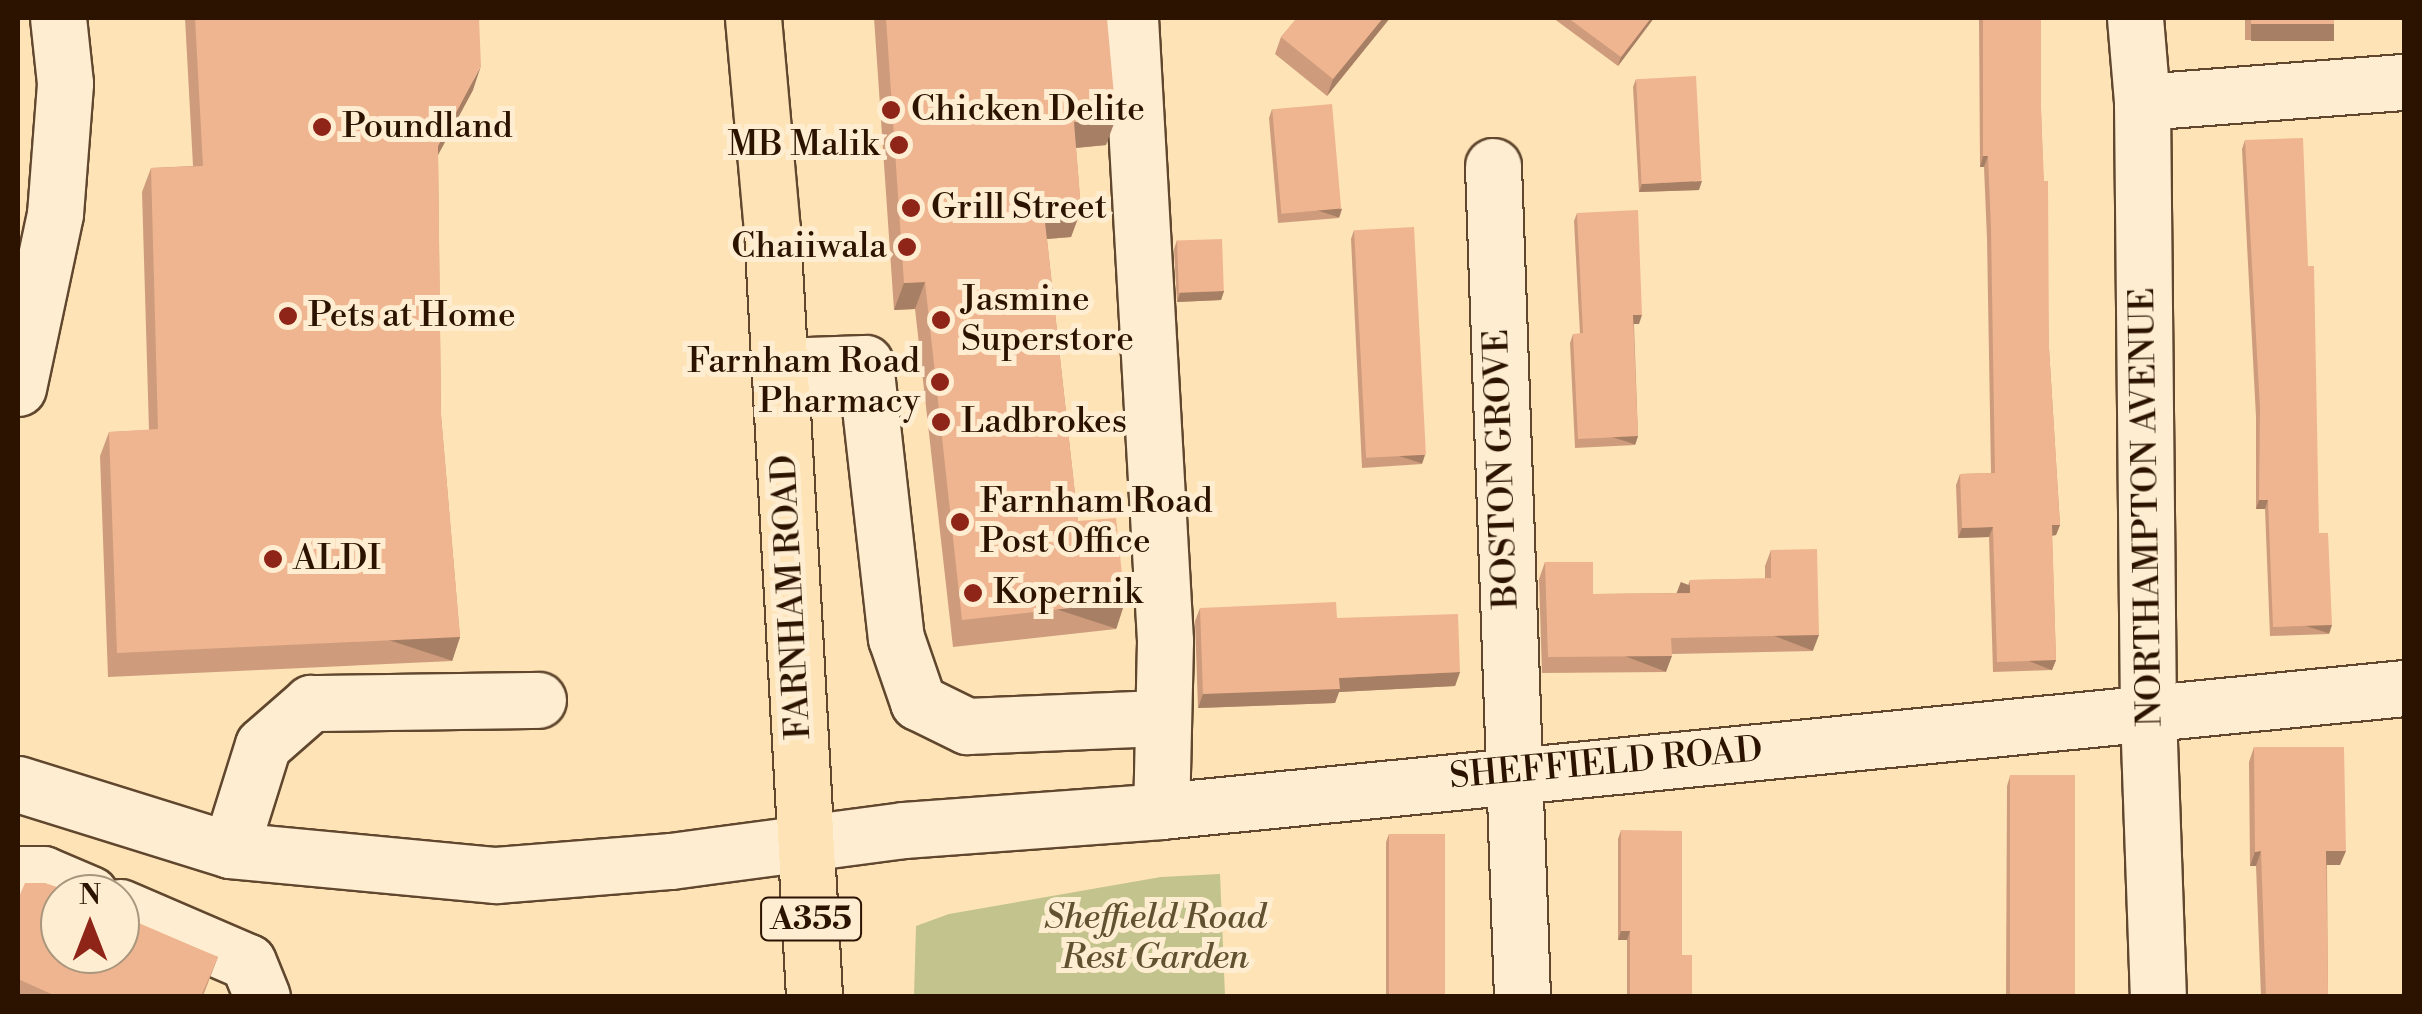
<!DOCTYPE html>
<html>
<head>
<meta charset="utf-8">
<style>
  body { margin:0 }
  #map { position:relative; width:2422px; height:1014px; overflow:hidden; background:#fee3b6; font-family:"Libre Bodoni",serif }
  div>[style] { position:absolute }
  .green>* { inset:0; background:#c2c38d }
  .roads { filter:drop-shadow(2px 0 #60472e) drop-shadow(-2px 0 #60472e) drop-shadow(0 2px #60472e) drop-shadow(0 -2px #60472e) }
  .minor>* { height:55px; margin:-27.5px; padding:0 27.5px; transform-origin:27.5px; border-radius:27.5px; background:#feedd0 }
  .major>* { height:55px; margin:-27.5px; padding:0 27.5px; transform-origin:27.5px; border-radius:27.5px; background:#fee3b6 }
  .wall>* { inset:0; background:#ce9c7c; transform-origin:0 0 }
  .shaded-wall>* { inset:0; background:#a77f65; transform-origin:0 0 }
  .building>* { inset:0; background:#efb590; transform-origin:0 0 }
  .dots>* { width:28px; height:28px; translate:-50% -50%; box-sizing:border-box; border:5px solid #feedd0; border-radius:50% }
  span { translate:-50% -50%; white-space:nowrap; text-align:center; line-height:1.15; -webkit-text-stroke:10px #feedd0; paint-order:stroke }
  .shield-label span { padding:2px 8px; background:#feedd0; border:2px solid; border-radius:8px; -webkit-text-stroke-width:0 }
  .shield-label { font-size:32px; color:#2b1300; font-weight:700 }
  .poi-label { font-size:35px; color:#2b1300 }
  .left { translate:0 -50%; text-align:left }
  .right { translate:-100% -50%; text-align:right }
  .street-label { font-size:35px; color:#2b1300 }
  .park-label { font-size:35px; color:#605131; font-style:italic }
  .frame { position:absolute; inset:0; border:20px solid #2b1300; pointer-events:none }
  .north { position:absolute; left:40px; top:874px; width:100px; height:100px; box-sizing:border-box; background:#feedd0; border:2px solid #aa967d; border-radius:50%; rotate:0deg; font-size:28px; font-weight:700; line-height:40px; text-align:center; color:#2b1300 }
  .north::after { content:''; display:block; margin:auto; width:35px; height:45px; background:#8f2418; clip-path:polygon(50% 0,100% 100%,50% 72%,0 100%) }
</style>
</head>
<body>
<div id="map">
  <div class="green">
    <i style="clip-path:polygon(1220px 874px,1225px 996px,914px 996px,916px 926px,949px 914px,1161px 877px)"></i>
  </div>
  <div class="roads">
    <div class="minor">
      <i style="left:1130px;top:18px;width:624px;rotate:86.78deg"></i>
      <i style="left:1165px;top:641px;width:170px;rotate:91.3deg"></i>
      <i style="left:2135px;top:18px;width:84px;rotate:85.2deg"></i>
      <i style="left:2142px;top:102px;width:611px;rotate:89.44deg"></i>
      <i style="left:2148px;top:713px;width:283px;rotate:88deg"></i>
      <i style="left:2142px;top:102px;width:263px;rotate:-4.4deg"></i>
      <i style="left:1493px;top:166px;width:831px;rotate:88deg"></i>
      <i style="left:779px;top:366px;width:86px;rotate:-2deg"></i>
      <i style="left:865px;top:363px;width:277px;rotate:83.6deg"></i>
      <i style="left:896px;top:638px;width:68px;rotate:71deg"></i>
      <i style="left:918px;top:702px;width:55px;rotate:26.1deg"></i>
      <i style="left:967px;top:726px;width:193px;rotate:-2.4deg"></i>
      <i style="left:18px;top:388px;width:178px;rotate:-78deg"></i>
      <i style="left:55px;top:214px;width:131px;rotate:-85.6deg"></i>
      <i style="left:65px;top:83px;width:65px;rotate:-96.1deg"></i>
      <i style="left:18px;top:784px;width:222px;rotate:17.3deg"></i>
      <i style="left:230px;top:850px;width:267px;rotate:5.4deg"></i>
      <i style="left:496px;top:875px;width:176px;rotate:-4.6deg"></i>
      <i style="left:671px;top:861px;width:235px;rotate:-7.6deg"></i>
      <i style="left:904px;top:830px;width:258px;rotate:-4.2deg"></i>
      <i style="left:1161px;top:811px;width:1249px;rotate:-5.65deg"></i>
      <i style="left:230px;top:850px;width:110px;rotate:-72.6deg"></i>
      <i style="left:263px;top:745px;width:64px;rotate:-41.2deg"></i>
      <i style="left:311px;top:703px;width:227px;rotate:-0.8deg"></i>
      <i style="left:18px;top:874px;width:25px"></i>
      <i style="left:43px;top:874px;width:51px;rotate:23.1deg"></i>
      <i style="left:120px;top:907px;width:139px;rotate:23.3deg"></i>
      <i style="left:248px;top:962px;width:37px;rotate:68deg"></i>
    </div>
    <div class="major">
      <i style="left:753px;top:18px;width:213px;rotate:84.9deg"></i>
      <i style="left:772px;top:230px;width:767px;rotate:86.86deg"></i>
    </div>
  </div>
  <div class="wall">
    <i style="clip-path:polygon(185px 18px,479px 18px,473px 90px,438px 154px,441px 415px,460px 637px,452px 661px,108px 677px,100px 456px,109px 432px,149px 430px,142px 192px,151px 168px,193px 166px)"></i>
    <i style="clip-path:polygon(874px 18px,1107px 18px,1106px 145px,1076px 148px,1081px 210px,1071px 237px,1047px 239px,1078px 521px,1116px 629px,953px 647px,915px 309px,894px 310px)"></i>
    <i style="clip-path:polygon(1297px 18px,1390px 18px,1327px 96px,1275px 54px,1281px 37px)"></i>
    <i style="clip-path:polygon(1553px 18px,1654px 18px,1618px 66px)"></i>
    <i style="clip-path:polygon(1979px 18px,2041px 18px,2041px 109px,2049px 348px,2060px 525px,2056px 535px,2052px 536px,2056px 660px,2052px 670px,1993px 672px,1989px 537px,1958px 538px,1956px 485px,1960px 474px,1991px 473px,1987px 239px,1984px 167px,1980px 167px)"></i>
    <i style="left:2245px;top:18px;width:89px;height:22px"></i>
    <i style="clip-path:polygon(1636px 79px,1699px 190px,1639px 192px,1633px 87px)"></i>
    <i style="clip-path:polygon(1272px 109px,1339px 218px,1278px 223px,1269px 118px)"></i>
    <i style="clip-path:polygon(2245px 140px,2319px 533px,2329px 634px,2270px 636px,2265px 509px,2256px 509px,2256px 417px,2242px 149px)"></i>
    <i style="clip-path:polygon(1577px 213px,1639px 324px,1634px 324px,1638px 436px,1635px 445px,1575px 448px,1570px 343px,1573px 334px,1580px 334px,1574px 221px)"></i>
    <i style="clip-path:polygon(1354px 230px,1422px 464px,1362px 468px,1351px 239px)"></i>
    <i style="clip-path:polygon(1177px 240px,1224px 291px,1221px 300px,1177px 302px,1174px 249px)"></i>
    <i style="clip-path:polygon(1771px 550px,1813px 651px,1672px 654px,1666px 672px,1542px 673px,1539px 579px,1545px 562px,1593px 594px,1685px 593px,1690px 580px,1765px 579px,1765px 566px)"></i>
    <i style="clip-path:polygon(1200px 608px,1337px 618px,1460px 672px,1455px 686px,1339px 692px,1335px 703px,1198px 708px,1195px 621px)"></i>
    <i style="clip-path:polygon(2254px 747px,2340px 865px,2327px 865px,2328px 996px,2261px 996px,2256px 866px,2250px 866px,2249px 762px)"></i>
    <i style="clip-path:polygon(2010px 776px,2075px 996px,2006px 996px,2007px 786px)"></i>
    <i style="clip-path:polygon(1621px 830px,1682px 955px,1692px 996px,1627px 996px,1627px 940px,1618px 940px,1618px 839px)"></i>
    <i style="clip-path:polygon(1389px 834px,1445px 996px,1386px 996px,1386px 842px)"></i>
    <i style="clip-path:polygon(60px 894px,218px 957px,203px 996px,18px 996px,18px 899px)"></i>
  </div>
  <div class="shaded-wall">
    <i style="clip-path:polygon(1383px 18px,1390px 18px,1327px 96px,1333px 79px)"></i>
    <i style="clip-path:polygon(1651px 18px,1654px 18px,1618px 66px,1621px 57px)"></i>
    <i style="left:2251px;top:24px;width:83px;height:17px"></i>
    <i style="clip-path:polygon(481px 66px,473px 90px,430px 170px,438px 146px)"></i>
    <i style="clip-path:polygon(1116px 118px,1106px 145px,1064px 149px,1074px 122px)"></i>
    <i style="clip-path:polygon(1983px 156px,1988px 156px,1984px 167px,1980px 167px)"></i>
    <i style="clip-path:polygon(1702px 181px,1699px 190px,1639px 192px,1642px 184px)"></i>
    <i style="left:1342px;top:209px;width:9px;height:61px;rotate:108deg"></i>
    <i style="clip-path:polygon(1081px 210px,1071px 237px,1034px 240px,1044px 213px)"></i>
    <i style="clip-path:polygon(925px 282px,915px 309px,894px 310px,904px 283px)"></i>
    <i style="clip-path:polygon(1224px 291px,1221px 300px,1177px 302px,1180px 293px)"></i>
    <i style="clip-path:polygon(1633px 315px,1642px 315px,1639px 324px,1630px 324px)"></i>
    <i style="left:1638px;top:436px;width:9px;height:60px;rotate:108deg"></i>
    <i style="left:1425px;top:455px;width:9px;height:60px;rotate:108deg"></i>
    <i style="clip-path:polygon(2259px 500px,2268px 500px,2265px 509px,2256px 509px)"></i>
    <i style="clip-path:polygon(2052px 525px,2060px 525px,2056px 535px,2048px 536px)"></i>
    <i style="clip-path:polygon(1993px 527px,1989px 537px,1958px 538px,1962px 528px)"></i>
    <i style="left:1125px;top:602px;width:28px;height:164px;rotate:108deg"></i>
    <i style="left:2332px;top:625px;width:9px;height:59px;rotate:108deg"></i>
    <i style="left:1819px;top:635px;width:17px;height:148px;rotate:111deg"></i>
    <i style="left:460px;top:637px;width:25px;height:343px;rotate:108deg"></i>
    <i style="left:1672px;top:656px;width:17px;height:124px;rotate:111deg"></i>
    <i style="left:2056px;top:660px;width:11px;height:59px;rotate:112deg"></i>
    <i style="clip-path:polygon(1460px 672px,1455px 686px,1339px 692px,1335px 703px,1198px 708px,1203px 694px,1339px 678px)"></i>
    <i style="clip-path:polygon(2261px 851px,2256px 866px,2250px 866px,2255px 852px)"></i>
    <i style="clip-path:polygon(2326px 851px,2346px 851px,2340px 865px,2321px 865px)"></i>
    <i style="clip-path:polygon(1621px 931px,1630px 931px,1627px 940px,1618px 940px)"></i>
  </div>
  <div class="building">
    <i style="clip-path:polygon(195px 18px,479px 18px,481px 66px,438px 146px,441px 415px,460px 637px,117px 653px,109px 432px,158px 429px,151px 168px,203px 166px)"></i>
    <i style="clip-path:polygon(886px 18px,1107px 18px,1116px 118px,1074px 122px,1081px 210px,1044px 213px,1078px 521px,1116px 518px,1125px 602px,962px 620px,925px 282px,904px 283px)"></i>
    <i style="clip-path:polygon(1297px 18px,1383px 18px,1333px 79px,1281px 37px)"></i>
    <i style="clip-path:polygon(1568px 18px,1651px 18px,1621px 57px)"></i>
    <i style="clip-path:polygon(1983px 18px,2041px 18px,2041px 109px,2044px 181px,2048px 181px,2049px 348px,2060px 525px,2052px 525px,2056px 660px,1997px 662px,1993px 527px,1962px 528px,1960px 474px,1995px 473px,1991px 229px,1988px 156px,1983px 156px)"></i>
    <i style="left:2251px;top:18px;width:83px;height:6px"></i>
    <i style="left:1696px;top:76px;width:105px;height:60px;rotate:87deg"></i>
    <i style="left:1332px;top:104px;width:105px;height:60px;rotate:85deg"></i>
    <i style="clip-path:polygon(2303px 138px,2308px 266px,2314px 266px,2319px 533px,2328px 533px,2332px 625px,2273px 627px,2268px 500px,2259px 500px,2260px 408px,2245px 140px)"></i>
    <i style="clip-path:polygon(1638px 210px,1642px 315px,1633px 315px,1638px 436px,1578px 439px,1573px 334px,1583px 333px,1577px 213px)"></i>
    <i style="left:1414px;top:227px;width:228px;height:60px;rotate:87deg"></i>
    <i style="left:1222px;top:239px;width:52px;height:45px;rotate:88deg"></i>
    <i style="clip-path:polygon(1817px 549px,1819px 635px,1671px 638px,1672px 656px,1548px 657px,1545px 562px,1593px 562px,1593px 594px,1690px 593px,1690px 580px,1771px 578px,1771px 550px)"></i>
    <i style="clip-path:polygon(1336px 602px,1337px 618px,1458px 614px,1460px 672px,1339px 678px,1340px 689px,1203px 694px,1200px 608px)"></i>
    <i style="clip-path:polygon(2254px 747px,2344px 747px,2346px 851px,2326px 851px,2328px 996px,2266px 996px,2261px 851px,2255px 852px)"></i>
    <i style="left:2075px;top:775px;width:221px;height:65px;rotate:90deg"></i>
    <i style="clip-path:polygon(1621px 830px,1682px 831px,1682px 955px,1692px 955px,1692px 996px,1630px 996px,1630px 931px,1621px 931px)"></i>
    <i style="left:1389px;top:834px;width:56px;height:162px"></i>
    <i style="clip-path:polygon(25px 883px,45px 883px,78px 894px,60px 894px,60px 954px,120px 954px,120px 915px,218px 957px,201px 996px,56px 996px,18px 979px,18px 899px)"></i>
  </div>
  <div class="dots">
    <i style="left:891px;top:110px;background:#8f2418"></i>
    <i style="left:322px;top:127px;background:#8f2418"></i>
    <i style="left:899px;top:145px;background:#8f2418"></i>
    <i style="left:911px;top:208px;background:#8f2418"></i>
    <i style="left:907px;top:247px;background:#8f2418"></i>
    <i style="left:288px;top:316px;background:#8f2418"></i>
    <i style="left:941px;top:320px;background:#8f2418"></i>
    <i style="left:940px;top:382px;background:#8f2418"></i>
    <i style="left:941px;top:422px;background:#8f2418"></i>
    <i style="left:960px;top:522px;background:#8f2418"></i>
    <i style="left:273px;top:559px;background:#8f2418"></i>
    <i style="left:973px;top:593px;background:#8f2418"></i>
  </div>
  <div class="shield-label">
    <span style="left:811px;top:919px">A355</span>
  </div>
  <div class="poi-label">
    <span class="left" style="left:911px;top:110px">Chicken Delite</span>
    <span class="left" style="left:342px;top:127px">Poundland</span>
    <span class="right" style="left:879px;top:145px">MB Malik</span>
    <span class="left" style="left:931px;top:208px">Grill Street</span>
    <span class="right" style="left:887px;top:247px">Chaiiwala</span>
    <span class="left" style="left:961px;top:320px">Jasmine<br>Superstore</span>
    <span class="left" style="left:308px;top:316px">Pets at Home</span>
    <span class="right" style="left:920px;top:382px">Farnham Road<br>Pharmacy</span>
    <span class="left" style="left:961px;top:422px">Ladbrokes</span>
    <span class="left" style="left:980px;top:522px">Farnham Road<br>Post Office</span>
    <span class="left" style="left:293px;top:559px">ALDI</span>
    <span class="left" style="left:993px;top:593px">Kopernik</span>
  </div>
  <div class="street-label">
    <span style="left:1502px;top:469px;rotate:-92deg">BOSTON GROVE</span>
    <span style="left:2147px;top:507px;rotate:-91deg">NORTHAMPTON AVENUE</span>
    <span style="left:792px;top:597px;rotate:-93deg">FARNHAM ROAD</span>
    <span style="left:1606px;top:764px;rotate:-5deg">SHEFFIELD ROAD</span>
  </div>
  <div class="park-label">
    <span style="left:1155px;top:938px">Sheffield Road<br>Rest Garden</span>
  </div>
  <div class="frame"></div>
  <div class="north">N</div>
</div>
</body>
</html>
